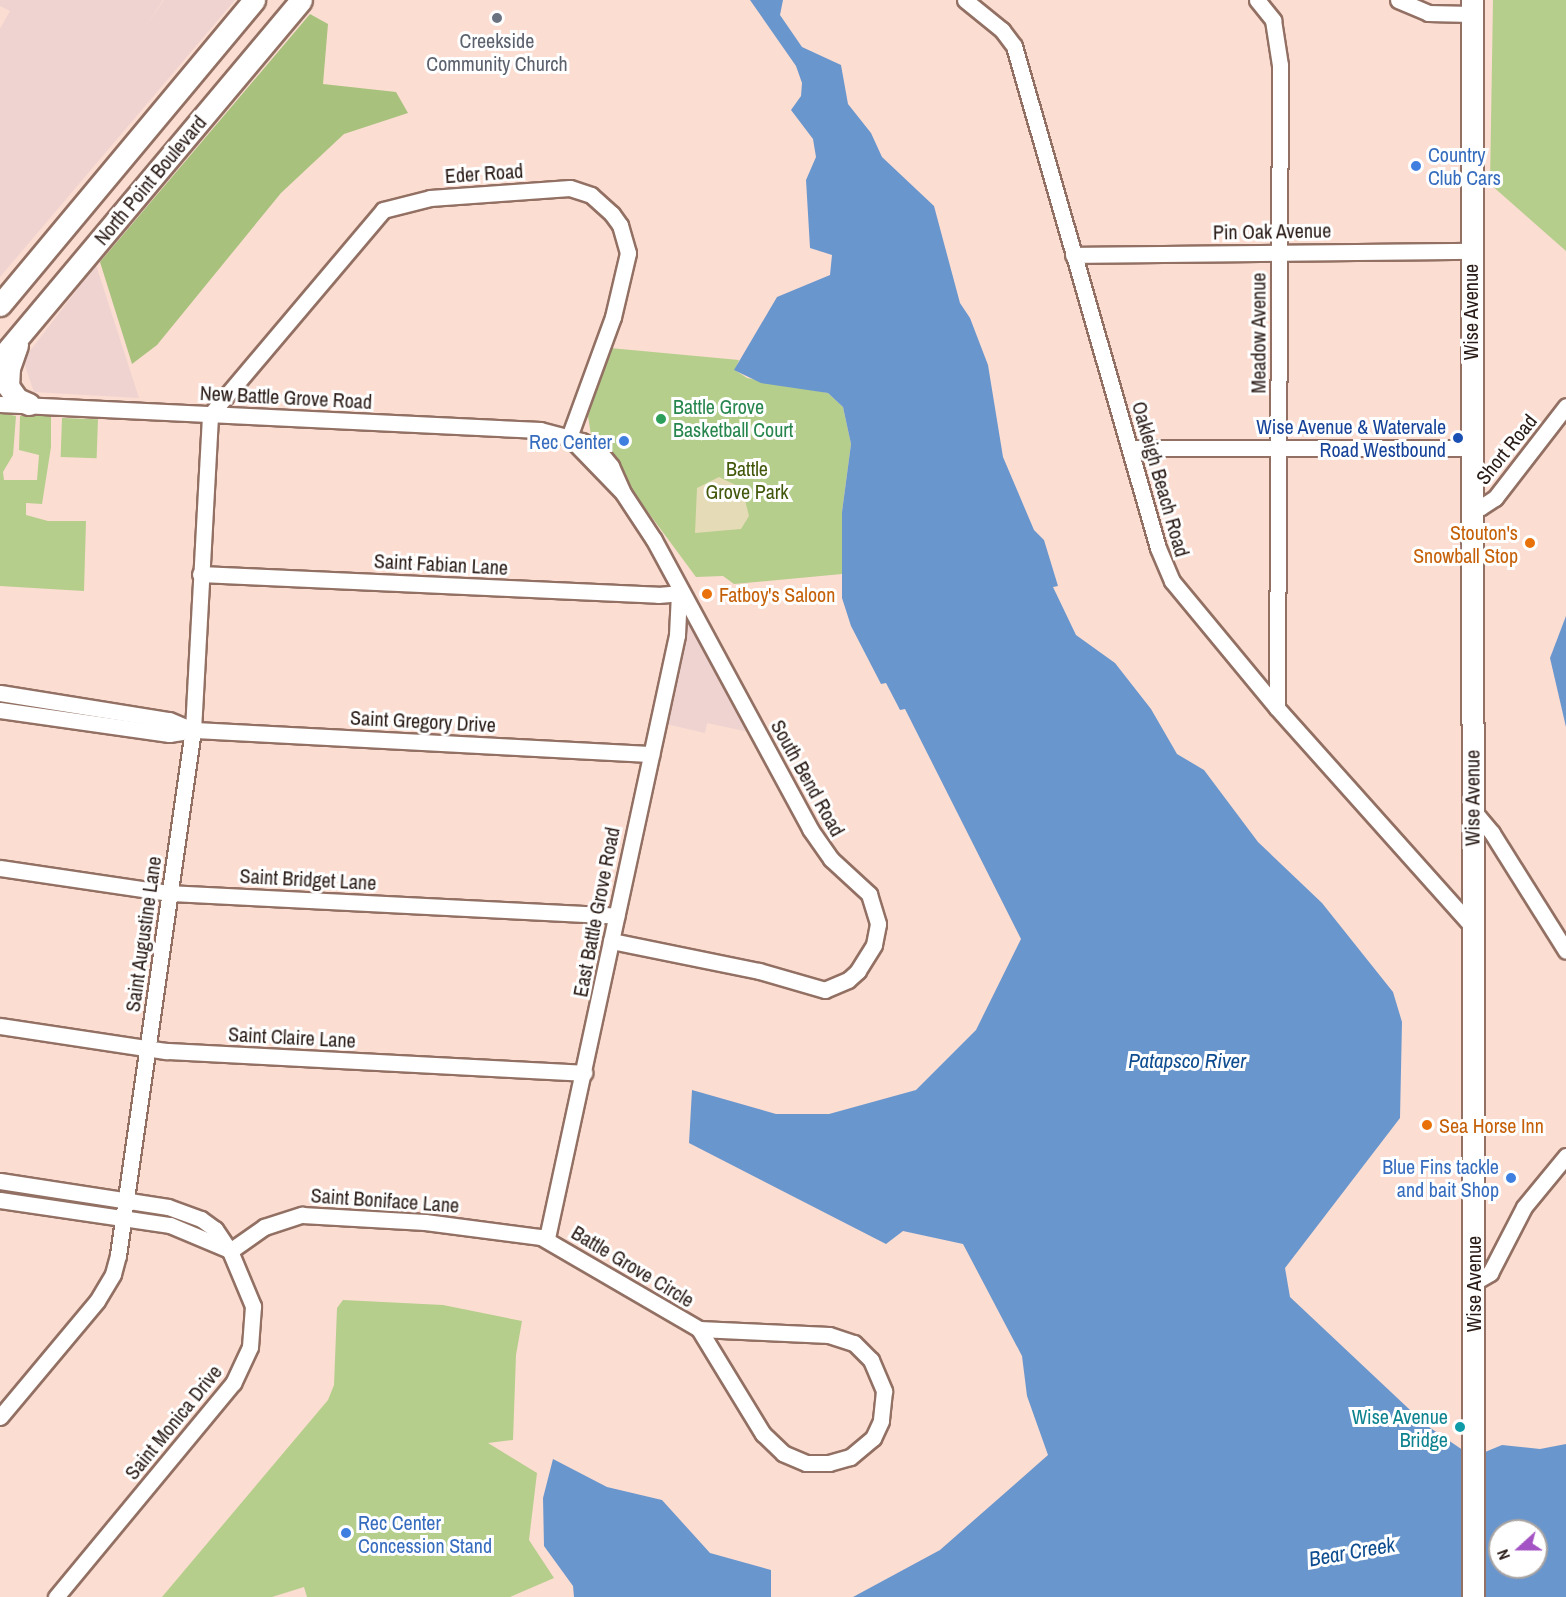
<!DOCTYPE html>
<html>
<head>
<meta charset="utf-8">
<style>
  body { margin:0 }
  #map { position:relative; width:1566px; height:1597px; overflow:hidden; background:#fcddd1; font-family:"Archivo Narrow",sans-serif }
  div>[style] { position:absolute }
  .commercial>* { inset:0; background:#eed3d1 }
  .green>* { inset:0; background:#b5ce8c; transform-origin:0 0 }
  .forest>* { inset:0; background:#a8c27d }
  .sand>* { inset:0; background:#e5dbb6 }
  .water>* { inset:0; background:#6a96ce }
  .roads { filter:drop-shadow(2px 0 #927063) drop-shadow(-2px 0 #927063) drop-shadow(0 2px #927063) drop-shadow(0 -2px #927063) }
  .minor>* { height:15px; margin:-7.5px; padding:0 7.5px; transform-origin:7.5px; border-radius:7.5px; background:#fff }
  .secondary>* { height:21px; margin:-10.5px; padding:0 10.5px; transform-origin:10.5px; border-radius:10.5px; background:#fff }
  .dots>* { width:16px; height:16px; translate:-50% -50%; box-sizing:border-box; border:3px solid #fff; border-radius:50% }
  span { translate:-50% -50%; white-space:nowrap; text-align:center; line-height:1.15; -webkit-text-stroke:6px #fff; paint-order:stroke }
  .worship-label { font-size:20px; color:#5b616d }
  .shop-label { font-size:20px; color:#366cbe }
  .left { translate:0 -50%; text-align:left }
  .right { translate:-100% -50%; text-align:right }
  .street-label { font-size:20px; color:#291b16 }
  .leisure-label { font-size:20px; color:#27864d }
  .transit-label { font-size:20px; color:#164399 }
  .park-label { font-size:20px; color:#42580b }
  .food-label { font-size:20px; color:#c56008 }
  .culture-label { font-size:20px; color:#0d838f }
  .water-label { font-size:21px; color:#0e4c90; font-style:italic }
  .north { position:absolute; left:1488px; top:1519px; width:60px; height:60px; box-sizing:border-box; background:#fff; border:2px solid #a9a4a2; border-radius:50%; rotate:249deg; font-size:16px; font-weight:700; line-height:24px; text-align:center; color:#291b16 }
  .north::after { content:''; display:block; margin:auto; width:21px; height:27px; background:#a353c3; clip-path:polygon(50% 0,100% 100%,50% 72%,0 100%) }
</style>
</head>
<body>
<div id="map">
  <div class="commercial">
    <i style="clip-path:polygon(0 0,163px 0,144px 29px,164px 0,235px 0,0 277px,0 29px,10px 11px,0 6px)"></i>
    <i style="clip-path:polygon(96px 265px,139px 398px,34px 392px,23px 360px)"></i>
    <i style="clip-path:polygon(690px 620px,749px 732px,707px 723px,705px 733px,666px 724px,685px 628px)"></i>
  </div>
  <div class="green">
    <i style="clip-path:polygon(1493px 0,1566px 0,1566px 251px,1490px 184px)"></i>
    <i style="clip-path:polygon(610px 348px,739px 360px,735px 370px,747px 378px,828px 393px,843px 407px,851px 444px,842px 512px,842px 574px,734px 584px,723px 576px,696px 577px,591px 435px,588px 416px)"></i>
    <i style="clip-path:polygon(0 413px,16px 416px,13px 455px,3px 472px,4px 480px,37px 480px,39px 455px,19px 450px,20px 416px,51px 414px,51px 447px,42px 504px,26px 503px,26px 515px,48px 521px,86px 521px,84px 591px,0 586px)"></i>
    <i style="left:62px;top:418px;width:36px;height:39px;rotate:2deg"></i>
    <i style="clip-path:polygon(0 1189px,105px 1204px,109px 1209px,0 1196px)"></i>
    <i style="clip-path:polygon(142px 1210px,177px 1216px,208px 1234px,141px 1215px)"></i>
    <i style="clip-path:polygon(343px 1300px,443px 1305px,522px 1321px,516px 1355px,513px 1440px,488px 1443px,537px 1473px,529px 1540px,554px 1578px,510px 1597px,307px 1597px,304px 1587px,272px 1597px,162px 1597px,328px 1400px,334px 1385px,337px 1308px)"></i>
  </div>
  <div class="forest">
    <i style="clip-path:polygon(310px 14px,328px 24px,323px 84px,396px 92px,408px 113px,344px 134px,281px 193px,157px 345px,132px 364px,100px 262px)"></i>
  </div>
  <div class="sand">
    <i style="clip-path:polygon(719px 477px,742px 488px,749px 516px,741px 529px,695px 533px,697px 488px)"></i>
  </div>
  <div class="water">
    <i style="clip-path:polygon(evenodd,750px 0,783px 0,780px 15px,802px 47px,841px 65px,848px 104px,871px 133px,882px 157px,934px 206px,960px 303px,970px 318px,988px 365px,1003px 457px,1034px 530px,1044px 540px,1058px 586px,1053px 587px,1076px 635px,1115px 663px,1151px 709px,1177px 754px,1204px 770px,1258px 842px,1322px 903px,1393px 992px,1402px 1022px,1400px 1118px,1285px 1268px,1290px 1297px,1426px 1425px,1473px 1457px,1502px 1445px,1540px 1449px,1566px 1444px,1566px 1597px,853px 1597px,940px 1550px,1048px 1455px,1027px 1396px,1022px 1356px,963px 1244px,903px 1231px,886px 1244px,689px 1143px,692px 1090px,776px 1114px,829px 1114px,916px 1090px,976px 1030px,1021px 939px,905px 709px,900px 710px,886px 683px,881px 684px,851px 626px,842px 598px,842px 512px,851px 444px,843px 407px,828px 393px,761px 383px,734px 370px,777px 297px,830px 275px,832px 255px,810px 248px,806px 180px,816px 157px,813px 139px,791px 110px,801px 96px,802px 83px,796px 66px,750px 0,1500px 1531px,1536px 1531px,1536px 1567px,1500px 1567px,1500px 1531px)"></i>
    <i style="clip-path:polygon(1566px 616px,1566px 727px,1550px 658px)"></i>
    <i style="clip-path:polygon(553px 1459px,607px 1487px,662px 1500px,710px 1553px,771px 1570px,771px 1597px,574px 1597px,573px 1586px,544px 1546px,543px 1498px)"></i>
  </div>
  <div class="roads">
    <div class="minor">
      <i style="left:965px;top:0;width:48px;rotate:39deg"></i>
      <i style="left:1002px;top:30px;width:20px;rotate:53deg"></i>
      <i style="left:1014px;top:46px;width:522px;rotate:73.99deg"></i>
      <i style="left:1158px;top:548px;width:36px;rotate:67deg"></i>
      <i style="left:1172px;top:581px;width:165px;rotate:50.4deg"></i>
      <i style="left:1277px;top:708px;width:294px;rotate:48.2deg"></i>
      <i style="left:1257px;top:0;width:26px;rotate:51deg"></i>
      <i style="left:1273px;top:20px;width:46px;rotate:81.2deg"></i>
      <i style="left:1280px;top:65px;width:643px;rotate:90.27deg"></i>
      <i style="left:1398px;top:0;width:33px;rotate:23deg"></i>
      <i style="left:1428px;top:13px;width:44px;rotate:1.3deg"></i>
      <i style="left:1073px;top:255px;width:397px;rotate:-0.6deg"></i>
      <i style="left:0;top:404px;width:541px;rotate:2.76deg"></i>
      <i style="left:540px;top:430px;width:43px;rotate:14.7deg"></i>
      <i style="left:582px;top:441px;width:18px;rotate:29deg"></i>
      <i style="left:598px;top:450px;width:21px;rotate:51deg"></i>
      <i style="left:611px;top:466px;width:27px;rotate:66deg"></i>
      <i style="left:569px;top:437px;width:78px;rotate:46deg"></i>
      <i style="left:623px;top:493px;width:56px;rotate:56.6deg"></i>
      <i style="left:654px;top:540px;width:328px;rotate:61.6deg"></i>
      <i style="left:810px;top:829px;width:37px;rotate:55deg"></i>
      <i style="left:831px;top:859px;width:52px;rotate:42.6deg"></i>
      <i style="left:869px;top:894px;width:31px;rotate:73deg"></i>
      <i style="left:878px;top:924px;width:21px;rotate:101deg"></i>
      <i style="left:874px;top:945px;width:31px;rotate:122deg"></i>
      <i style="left:858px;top:971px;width:13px;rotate:138deg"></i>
      <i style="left:848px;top:980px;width:25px;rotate:157deg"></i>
      <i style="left:825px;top:990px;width:69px;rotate:-163.9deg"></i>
      <i style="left:759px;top:971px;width:151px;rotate:-168.5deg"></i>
      <i style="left:1130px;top:448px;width:340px"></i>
      <i style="left:1471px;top:507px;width:10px"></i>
      <i style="left:1481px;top:507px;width:17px;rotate:-33deg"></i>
      <i style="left:1495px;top:498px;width:116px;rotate:-52.3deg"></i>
      <i style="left:200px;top:574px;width:458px;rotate:2.6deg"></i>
      <i style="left:658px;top:595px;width:21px;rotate:-5deg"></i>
      <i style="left:0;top:693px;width:171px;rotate:9.1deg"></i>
      <i style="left:169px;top:720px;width:26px;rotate:23deg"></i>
      <i style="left:0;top:710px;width:171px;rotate:8.1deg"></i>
      <i style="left:169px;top:734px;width:24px;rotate:-9deg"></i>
      <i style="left:193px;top:730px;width:459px;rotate:3deg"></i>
      <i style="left:1472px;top:809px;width:31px;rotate:50deg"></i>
      <i style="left:1492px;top:833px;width:139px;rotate:57.9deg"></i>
      <i style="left:0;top:868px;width:171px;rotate:8.4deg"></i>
      <i style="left:169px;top:893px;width:448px;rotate:2.9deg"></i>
      <i style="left:0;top:1026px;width:168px;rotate:8.6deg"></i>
      <i style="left:166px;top:1051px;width:419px;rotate:3deg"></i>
      <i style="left:0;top:1181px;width:170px;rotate:8.8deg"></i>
      <i style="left:168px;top:1207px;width:35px;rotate:20deg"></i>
      <i style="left:201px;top:1219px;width:17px;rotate:36deg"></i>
      <i style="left:215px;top:1229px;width:27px;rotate:56deg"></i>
      <i style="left:230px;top:1251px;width:60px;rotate:67.3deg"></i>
      <i style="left:253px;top:1306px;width:41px;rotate:94.2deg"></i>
      <i style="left:250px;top:1347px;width:40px;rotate:115deg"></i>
      <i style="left:233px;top:1383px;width:278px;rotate:129.6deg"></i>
      <i style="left:0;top:1200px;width:172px;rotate:8.4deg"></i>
      <i style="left:170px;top:1225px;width:62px;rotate:22.8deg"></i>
      <i style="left:547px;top:1238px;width:617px;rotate:-77.83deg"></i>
      <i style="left:677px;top:635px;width:42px;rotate:-87.3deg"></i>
      <i style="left:230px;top:1251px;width:42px;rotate:-35.2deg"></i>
      <i style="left:264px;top:1227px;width:40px;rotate:-18deg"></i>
      <i style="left:302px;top:1215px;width:123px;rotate:3.3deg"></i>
      <i style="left:425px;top:1222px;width:117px;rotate:7.4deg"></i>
      <i style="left:541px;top:1237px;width:183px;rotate:30.2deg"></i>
      <i style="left:1473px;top:1283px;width:20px;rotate:-30deg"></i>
      <i style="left:1490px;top:1273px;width:74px;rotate:-62.7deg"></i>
      <i style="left:1524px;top:1207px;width:66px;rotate:-50.5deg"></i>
      <i style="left:699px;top:1329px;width:130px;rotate:2.6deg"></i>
      <i style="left:829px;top:1335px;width:26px;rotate:18deg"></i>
      <i style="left:854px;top:1343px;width:24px;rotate:45deg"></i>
      <i style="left:871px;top:1360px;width:34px;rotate:67deg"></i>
      <i style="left:884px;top:1391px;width:30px;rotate:96deg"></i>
      <i style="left:881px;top:1421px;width:19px;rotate:115deg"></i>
      <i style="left:873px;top:1438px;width:30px;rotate:140deg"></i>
      <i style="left:850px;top:1457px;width:22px;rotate:164deg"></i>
      <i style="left:829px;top:1463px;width:23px;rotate:180deg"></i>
      <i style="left:806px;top:1463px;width:25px;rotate:-157deg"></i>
      <i style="left:783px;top:1453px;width:28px;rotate:-136deg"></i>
      <i style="left:763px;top:1434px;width:123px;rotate:-121.4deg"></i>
      <i style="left:0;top:1417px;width:151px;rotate:-50.1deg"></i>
      <i style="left:97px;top:1301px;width:31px;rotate:-59deg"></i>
      <i style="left:113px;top:1274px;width:20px;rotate:-75deg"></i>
      <i style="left:118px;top:1255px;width:530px;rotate:-81.87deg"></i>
      <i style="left:193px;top:730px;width:315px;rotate:-86.9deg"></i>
      <i style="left:210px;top:415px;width:268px;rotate:-49.8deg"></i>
      <i style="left:383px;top:210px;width:49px;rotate:-14.3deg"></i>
      <i style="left:430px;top:198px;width:140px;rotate:-4.1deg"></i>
      <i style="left:570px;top:188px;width:22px;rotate:18deg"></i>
      <i style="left:591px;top:195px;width:28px;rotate:42deg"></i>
      <i style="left:612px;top:214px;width:14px;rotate:54deg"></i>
      <i style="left:620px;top:225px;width:29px;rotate:74deg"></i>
      <i style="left:628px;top:253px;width:66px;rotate:103.2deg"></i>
      <i style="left:613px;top:317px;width:128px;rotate:110.1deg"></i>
    </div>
    <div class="secondary">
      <i style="left:1472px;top:0;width:1597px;rotate:89.96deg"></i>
      <i style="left:0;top:305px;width:397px;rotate:-50.2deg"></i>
      <i style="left:17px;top:345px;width:24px;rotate:109deg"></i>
      <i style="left:9px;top:368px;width:18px;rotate:93deg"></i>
      <i style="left:8px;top:386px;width:16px;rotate:55deg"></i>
      <i style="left:17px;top:399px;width:13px;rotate:23deg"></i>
      <i style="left:0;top:359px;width:468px;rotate:-50deg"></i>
    </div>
  </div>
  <div class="dots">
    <i style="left:497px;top:18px;background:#6b7280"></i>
    <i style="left:1416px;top:166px;background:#3f7fe0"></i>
    <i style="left:661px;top:419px;background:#2e9e5b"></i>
    <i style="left:1458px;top:438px;background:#1a4fb4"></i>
    <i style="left:624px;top:441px;background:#3f7fe0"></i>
    <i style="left:1530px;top:543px;background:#e8710a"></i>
    <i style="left:707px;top:594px;background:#e8710a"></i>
    <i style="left:1427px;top:1125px;background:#e8710a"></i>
    <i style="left:1511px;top:1178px;background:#3f7fe0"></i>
    <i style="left:1460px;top:1427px;background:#0f9aa8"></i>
    <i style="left:346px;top:1533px;background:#3f7fe0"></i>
  </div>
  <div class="worship-label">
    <span style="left:497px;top:52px">Creekside<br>Community Church</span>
  </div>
  <div class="shop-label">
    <span class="left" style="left:1428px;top:166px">Country<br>Club Cars</span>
    <span class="right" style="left:612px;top:441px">Rec Center</span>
    <span class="right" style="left:1499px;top:1178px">Blue Fins tackle<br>and bait Shop</span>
    <span class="left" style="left:358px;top:1534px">Rec Center<br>Concession Stand</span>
  </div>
  <div class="street-label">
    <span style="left:484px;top:173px;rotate:-4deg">Eder Road</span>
    <span style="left:150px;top:180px;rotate:-50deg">North Point Boulevard</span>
    <span style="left:1272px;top:231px;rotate:-1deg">Pin Oak Avenue</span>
    <span style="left:1470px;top:312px;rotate:-90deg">Wise Avenue</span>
    <span style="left:1258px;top:333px;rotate:-90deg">Meadow Avenue</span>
    <span style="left:286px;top:397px;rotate:3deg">New Battle Grove Road</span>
    <span style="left:1506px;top:449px;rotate:-51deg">Short Road</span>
    <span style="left:1161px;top:479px;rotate:74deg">Oakleigh Beach Road</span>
    <span style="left:441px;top:564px;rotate:3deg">Saint Fabian Lane</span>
    <span style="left:423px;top:721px;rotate:3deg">Saint Gregory Drive</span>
    <span style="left:808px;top:778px;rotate:61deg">South Bend Road</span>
    <span style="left:1472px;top:798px;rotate:-90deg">Wise Avenue</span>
    <span style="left:308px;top:879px;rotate:3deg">Saint Bridget Lane</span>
    <span style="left:596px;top:912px;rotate:-79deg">East Battle Grove Road</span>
    <span style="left:143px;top:934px;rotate:-82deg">Saint Augustine Lane</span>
    <span style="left:292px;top:1037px;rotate:3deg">Saint Claire Lane</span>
    <span style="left:385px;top:1200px;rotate:4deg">Saint Boniface Lane</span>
    <span style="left:633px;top:1266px;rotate:31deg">Battle Grove Circle</span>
    <span style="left:1473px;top:1284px;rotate:-90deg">Wise Avenue</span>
    <span style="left:173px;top:1422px;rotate:-51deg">Saint Monica Drive</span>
  </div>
  <div class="leisure-label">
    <span class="left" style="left:673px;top:418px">Battle Grove<br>Basketball Court</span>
  </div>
  <div class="transit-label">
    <span class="right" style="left:1446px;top:438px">Wise Avenue &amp; Watervale<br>Road Westbound</span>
  </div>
  <div class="park-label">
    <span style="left:747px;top:480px">Battle<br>Grove Park</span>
  </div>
  <div class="food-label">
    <span class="right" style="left:1518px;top:544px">Stouton's<br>Snowball Stop</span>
    <span class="left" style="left:719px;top:594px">Fatboy's Saloon</span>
    <span class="left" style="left:1439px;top:1125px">Sea Horse Inn</span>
  </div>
  <div class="culture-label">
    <span class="right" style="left:1448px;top:1428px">Wise Avenue<br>Bridge</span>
  </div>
  <div class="water-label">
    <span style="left:1187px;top:1061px">Patapsco River</span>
    <span style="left:1352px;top:1552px;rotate:-10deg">Bear Creek</span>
  </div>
  <div class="north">N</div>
</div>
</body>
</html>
